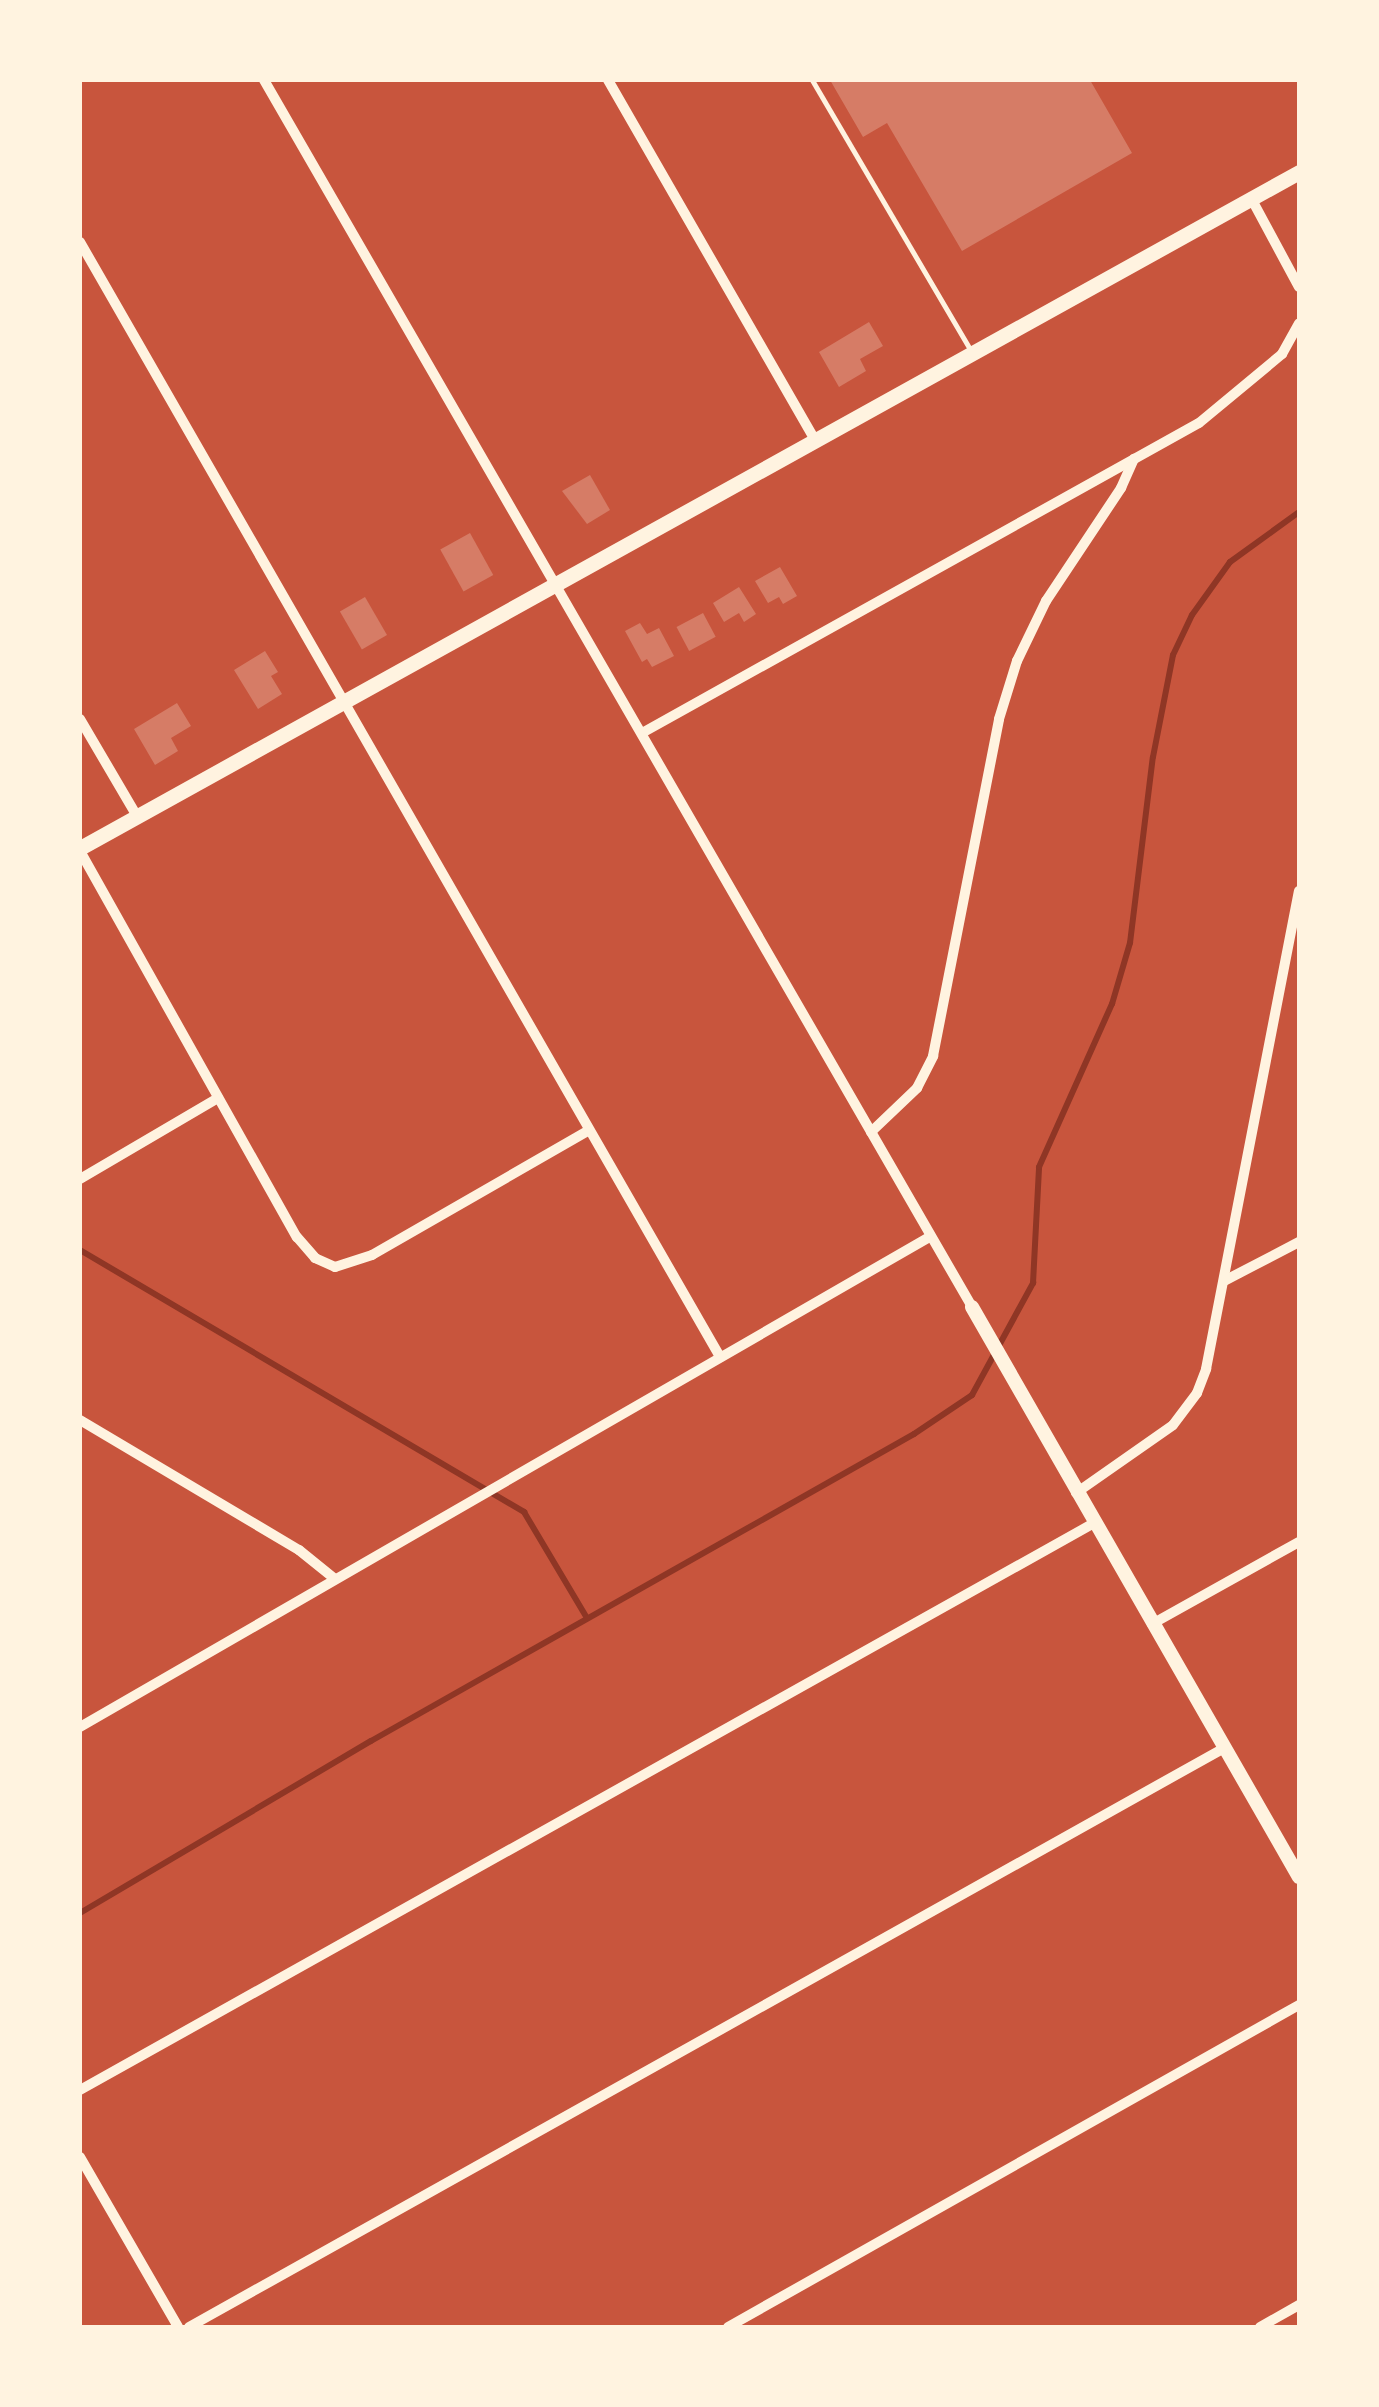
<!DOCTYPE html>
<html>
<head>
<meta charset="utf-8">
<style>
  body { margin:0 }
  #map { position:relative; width:1379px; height:2407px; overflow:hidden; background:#c8553d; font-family:Inter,sans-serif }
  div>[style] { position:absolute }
  .stream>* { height:6px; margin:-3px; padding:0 3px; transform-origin:3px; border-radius:3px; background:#8f3625 }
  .building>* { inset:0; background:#d67c66; transform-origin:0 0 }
  .service>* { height:5px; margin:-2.5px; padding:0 2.5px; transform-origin:2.5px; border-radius:2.5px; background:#fff3e0 }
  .minor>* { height:10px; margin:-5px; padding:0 5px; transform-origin:5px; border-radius:5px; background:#fff3e0 }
  .tertiary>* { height:14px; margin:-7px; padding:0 7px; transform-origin:7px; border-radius:7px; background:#fff3e0 }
  .secondary>* { height:15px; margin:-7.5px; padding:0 7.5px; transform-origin:7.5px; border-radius:7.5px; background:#fff3e0 }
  span { translate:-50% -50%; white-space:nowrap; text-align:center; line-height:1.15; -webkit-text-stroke:10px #fff3e0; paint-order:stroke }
  .frame { position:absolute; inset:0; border:82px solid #fff3e0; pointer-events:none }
</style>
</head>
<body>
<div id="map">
  <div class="stream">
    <i style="left:80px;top:1250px;width:516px;rotate:30.54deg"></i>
    <i style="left:524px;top:1512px;width:123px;rotate:59.3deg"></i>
    <i style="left:80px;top:1913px;width:338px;rotate:-30.6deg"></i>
    <i style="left:371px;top:1741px;width:624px;rotate:-29.48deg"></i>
    <i style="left:914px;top:1434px;width:70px;rotate:-33.9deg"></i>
    <i style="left:972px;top:1395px;width:128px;rotate:-61.4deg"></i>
    <i style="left:1033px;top:1283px;width:116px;rotate:-87deg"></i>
    <i style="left:1039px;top:1167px;width:179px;rotate:-65.9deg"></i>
    <i style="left:1112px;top:1004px;width:64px;rotate:-73.6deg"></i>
    <i style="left:1130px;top:943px;width:187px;rotate:-83deg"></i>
    <i style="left:1153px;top:757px;width:104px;rotate:-78.9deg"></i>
    <i style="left:1173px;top:655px;width:44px;rotate:-64.6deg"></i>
    <i style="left:1192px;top:615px;width:65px;rotate:-54.4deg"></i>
    <i style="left:1230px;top:562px;width:85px;rotate:-35.9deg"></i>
  </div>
  <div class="building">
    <i style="clip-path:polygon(830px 80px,1090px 80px,1132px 153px,962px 251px,887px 123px,863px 137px)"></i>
    <i style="clip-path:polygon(869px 322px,883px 346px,860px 359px,866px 371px,839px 387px,819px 352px)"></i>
    <i style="clip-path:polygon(590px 475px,610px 510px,587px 524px,562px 491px)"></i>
    <i style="left:470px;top:533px;width:48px;height:34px;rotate:61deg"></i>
    <i style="clip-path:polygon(780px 567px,797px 596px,783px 604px,779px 597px,768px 603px,755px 581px)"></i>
    <i style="clip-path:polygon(739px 587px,756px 614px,744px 622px,739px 613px,724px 622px,713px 603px)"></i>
    <i style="left:365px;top:597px;width:44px;height:29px;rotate:60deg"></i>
    <i style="left:703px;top:613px;width:27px;height:30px;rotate:62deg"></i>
    <i style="clip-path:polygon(640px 623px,647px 634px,659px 628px,674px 656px,652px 667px,647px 659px,642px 662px,625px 631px)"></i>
    <i style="clip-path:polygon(265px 651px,278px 672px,271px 676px,282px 694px,258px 709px,234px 670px)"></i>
    <i style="clip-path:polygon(177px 703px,191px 726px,171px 738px,178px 751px,155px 765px,134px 729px)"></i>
  </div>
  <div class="service">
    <i style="left:812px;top:80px;width:312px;rotate:59.6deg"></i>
  </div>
  <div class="minor">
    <i style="left:264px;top:80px;width:1417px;rotate:60.01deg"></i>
    <i style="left:608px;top:80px;width:415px;rotate:60.1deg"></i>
    <i style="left:1251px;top:198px;width:101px;rotate:61.7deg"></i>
    <i style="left:80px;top:242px;width:1286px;rotate:60.14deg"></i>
    <i style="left:80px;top:719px;width:113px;rotate:59.6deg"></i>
    <i style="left:642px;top:733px;width:637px;rotate:-29.1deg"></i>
    <i style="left:1199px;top:423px;width:108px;rotate:-39.7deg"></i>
    <i style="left:1282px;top:354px;width:35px;rotate:-61deg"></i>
    <i style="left:80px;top:851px;width:443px;rotate:60.7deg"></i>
    <i style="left:297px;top:1237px;width:28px;rotate:49deg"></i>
    <i style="left:315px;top:1258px;width:22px;rotate:24deg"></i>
    <i style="left:335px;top:1267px;width:39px;rotate:-18deg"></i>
    <i style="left:372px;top:1255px;width:250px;rotate:-29.9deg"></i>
    <i style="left:871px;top:1132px;width:64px;rotate:-43.7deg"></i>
    <i style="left:917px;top:1088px;width:36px;rotate:-63deg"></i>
    <i style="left:933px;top:1056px;width:343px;rotate:-78.9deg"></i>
    <i style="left:999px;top:719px;width:61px;rotate:-72.8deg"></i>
    <i style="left:1017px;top:661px;width:67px;rotate:-64.2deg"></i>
    <i style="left:1046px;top:601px;width:136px;rotate:-56.4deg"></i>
    <i style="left:1121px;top:488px;width:32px;rotate:-66deg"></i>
    <i style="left:80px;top:1179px;width:160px;rotate:-30.4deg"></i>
    <i style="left:1224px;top:1281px;width:85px;rotate:-27.5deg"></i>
    <i style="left:80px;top:1420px;width:255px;rotate:30.7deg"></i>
    <i style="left:299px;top:1550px;width:46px;rotate:38.9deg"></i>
    <i style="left:1076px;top:1493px;width:118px;rotate:-35deg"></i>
    <i style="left:1173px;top:1425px;width:40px;rotate:-53deg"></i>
    <i style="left:1197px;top:1393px;width:26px;rotate:-69deg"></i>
    <i style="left:1206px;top:1369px;width:487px;rotate:-79deg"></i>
    <i style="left:1152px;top:1624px;width:168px;rotate:-29.2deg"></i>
    <i style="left:80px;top:1727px;width:982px;rotate:-29.98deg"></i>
    <i style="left:80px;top:2090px;width:1162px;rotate:-29.21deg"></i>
    <i style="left:80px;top:2157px;width:196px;rotate:60deg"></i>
    <i style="left:189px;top:2327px;width:1186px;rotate:-29.22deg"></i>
    <i style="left:728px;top:2327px;width:656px;rotate:-29.42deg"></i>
    <i style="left:1260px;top:2327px;width:45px;rotate:-29.4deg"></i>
  </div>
  <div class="tertiary">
    <i style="left:972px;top:1307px;width:657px;rotate:60.16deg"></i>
  </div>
  <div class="secondary">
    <i style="left:80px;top:848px;width:1394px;rotate:-29.01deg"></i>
  </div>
  <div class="frame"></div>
</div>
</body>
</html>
